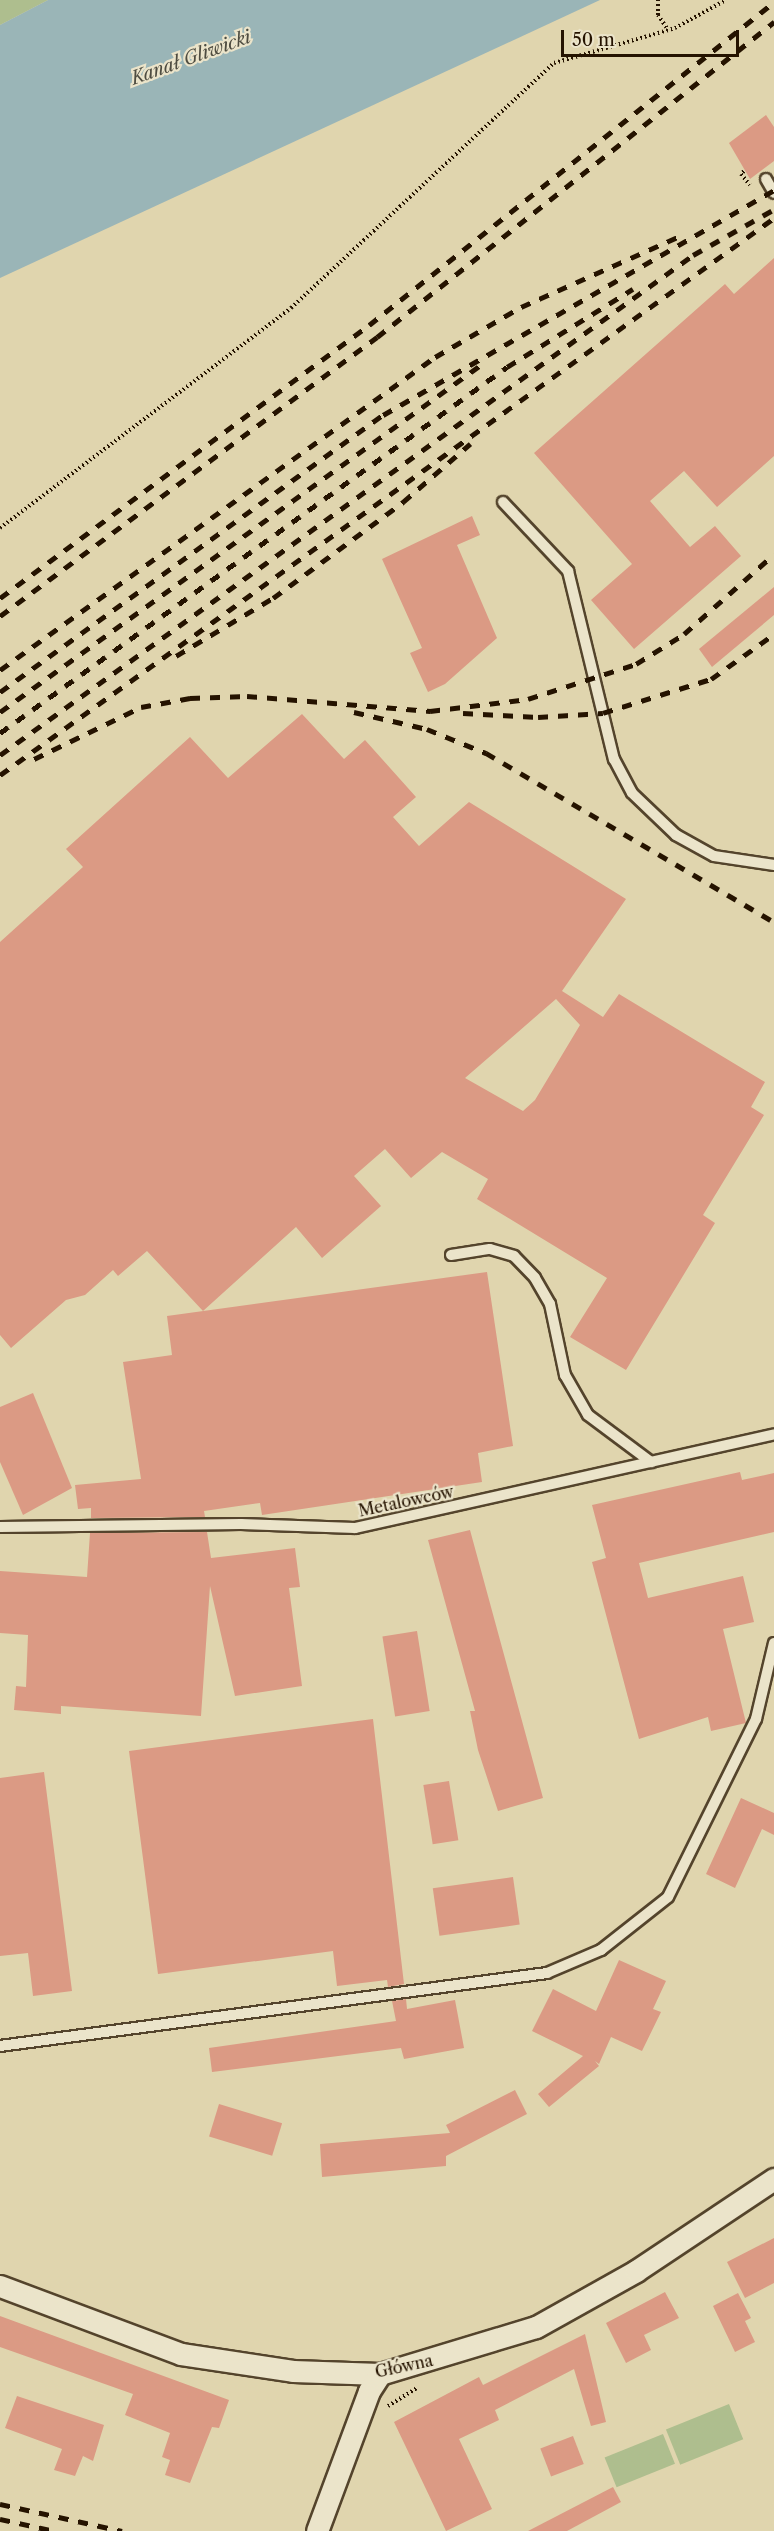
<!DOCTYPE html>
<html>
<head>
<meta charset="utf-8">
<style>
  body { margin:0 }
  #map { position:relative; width:774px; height:2531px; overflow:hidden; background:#e0d5ae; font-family:"Libre Caslon Text",serif }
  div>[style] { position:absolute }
  .green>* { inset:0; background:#aebe8e; transform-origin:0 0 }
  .water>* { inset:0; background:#9ab5b7 }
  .building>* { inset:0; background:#db9a84; transform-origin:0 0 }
  .path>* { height:4px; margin-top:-2px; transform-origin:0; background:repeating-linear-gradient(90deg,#251300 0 1.5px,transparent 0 4.5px) }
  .roads { filter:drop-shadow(2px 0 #54442c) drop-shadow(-2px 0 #54442c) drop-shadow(0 2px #54442c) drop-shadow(0 -2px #54442c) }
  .service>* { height:10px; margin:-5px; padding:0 5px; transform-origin:5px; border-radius:5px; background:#ebe4ca }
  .minor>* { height:21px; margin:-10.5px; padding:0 10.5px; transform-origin:10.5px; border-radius:10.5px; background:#ebe4ca }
  .rail>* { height:4.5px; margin-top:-2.25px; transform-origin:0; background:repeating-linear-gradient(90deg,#251300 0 10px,transparent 0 20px) }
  span { translate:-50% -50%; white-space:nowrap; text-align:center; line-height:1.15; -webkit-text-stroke:4.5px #ebe4ca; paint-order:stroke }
  .street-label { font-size:16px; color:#251300 }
  .water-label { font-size:18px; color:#4e4c40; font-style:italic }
  .scale { position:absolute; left:561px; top:30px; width:178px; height:27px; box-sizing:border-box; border:3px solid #251300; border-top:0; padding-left:8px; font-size:18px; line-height:21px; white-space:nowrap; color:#251300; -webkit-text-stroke:4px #ebe4ca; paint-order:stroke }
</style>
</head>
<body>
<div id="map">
  <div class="green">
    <i style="clip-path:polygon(0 0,48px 0,0 25px)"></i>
    <i style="left:729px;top:2404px;width:38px;height:68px;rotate:68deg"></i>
    <i style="left:663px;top:2434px;width:32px;height:63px;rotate:68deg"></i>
  </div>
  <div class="water">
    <i style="clip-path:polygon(48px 0,600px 0,0 278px,0 25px)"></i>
  </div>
  <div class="building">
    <i style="clip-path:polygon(766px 115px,774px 127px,774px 161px,750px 179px,729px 143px)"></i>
    <i style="clip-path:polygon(774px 258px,774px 456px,717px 507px,684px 471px,650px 501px,690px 547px,715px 526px,741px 556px,634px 649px,591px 600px,632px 564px,534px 453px,725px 284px,734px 294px)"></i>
    <i style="clip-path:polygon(472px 516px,480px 535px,457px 545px,497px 638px,445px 684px,428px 692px,410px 653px,422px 648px,382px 559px)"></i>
    <i style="clip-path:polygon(774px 587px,774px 615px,712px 667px,699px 649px)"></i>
    <i style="clip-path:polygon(evenodd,302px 714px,344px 759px,365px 740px,416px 797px,393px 817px,419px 846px,469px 802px,626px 899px,562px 991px,603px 1017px,619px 994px,765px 1082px,751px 1107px,764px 1115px,703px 1215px,715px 1223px,626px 1370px,570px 1337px,607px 1278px,477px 1199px,488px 1179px,442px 1152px,411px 1178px,385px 1149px,354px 1176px,381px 1206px,322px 1258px,296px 1227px,203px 1311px,147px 1251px,118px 1276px,113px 1270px,85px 1295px,66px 1300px,11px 1348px,0 1335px,0 942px,83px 867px,66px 849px,190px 737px,228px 778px,302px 714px,556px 999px,580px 1025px,535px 1100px,523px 1111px,465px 1078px,556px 999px)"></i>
    <i style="clip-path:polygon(487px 1272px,513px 1446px,478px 1453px,482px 1482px,262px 1515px,260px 1503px,204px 1511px,205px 1517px,91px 1518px,91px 1508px,78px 1509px,75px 1485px,141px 1479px,123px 1362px,172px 1355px,167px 1316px)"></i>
    <i style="clip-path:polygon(33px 1393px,72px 1488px,23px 1515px,0 1462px,0 1407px)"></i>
    <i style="clip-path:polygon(740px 1472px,742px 1480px,774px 1473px,774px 1532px,639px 1563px,648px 1598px,743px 1576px,754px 1622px,723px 1629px,746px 1723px,711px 1731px,708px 1717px,639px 1739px,592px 1562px,606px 1558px,592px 1505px)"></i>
    <i style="clip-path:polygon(470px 1530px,543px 1798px,498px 1811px,478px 1750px,470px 1711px,475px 1711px,428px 1540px)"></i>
    <i style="clip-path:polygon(207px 1532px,211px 1558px,295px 1548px,300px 1587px,289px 1588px,302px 1686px,235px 1696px,210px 1586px,201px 1716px,61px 1706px,61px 1714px,14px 1710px,16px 1686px,26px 1687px,28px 1635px,0 1633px,0 1571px,87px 1577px,90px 1533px)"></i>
    <i style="left:417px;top:1631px;width:81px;height:35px;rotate:81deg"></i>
    <i style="clip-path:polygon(373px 1719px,404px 1984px,388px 1987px,387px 1980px,337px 1986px,333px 1951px,158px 1974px,129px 1751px)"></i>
    <i style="clip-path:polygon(44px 1772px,72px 1991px,33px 1996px,28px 1953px,0 1956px,0 1778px)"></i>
    <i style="left:449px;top:1781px;width:60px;height:26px;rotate:81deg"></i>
    <i style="clip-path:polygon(741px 1798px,774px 1813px,774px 1835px,762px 1829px,735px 1888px,706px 1874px)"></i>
    <i style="left:513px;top:1877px;width:48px;height:81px;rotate:82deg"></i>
    <i style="clip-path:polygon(619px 1960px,666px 1981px,653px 2009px,661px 2012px,642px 2051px,611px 2037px,599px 2064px,595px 2061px,599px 2066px,549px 2107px,538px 2094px,583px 2056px,532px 2031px,553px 1989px,596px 2011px)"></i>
    <i style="clip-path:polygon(406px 1999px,407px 2009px,455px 2000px,464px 2048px,404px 2059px,401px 2048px,212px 2072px,209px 2048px,396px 2021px,392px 2001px)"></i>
    <i style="clip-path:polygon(515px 2090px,527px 2114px,446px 2156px,446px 2166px,322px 2177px,320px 2144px,450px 2133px,446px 2125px)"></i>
    <i style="left:219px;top:2104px;width:66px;height:34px;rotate:17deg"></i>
    <i style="clip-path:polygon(774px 2238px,774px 2283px,745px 2298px,727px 2262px)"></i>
    <i style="clip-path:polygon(665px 2292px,679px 2318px,644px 2335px,651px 2350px,626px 2363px,606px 2323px)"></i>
    <i style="clip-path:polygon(738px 2293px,751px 2318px,745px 2321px,755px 2342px,735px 2352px,713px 2306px)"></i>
    <i style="clip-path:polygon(0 2316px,229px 2400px,219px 2428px,212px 2427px,190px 2483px,165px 2475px,170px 2460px,162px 2457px,170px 2433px,125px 2415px,133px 2394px,0 2347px)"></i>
    <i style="clip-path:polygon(585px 2334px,606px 2422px,591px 2426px,574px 2369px,495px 2410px,499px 2420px,459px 2439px,492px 2509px,446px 2531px,394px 2422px,479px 2377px,483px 2385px)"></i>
    <i style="clip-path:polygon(17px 2396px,104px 2425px,93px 2461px,83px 2456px,75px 2476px,54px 2470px,62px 2449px,5px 2428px)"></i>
    <i style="left:573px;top:2436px;width:30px;height:35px;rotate:69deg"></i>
    <i style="clip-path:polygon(613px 2487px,621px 2502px,567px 2531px,528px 2531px)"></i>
  </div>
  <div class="path">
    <i style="left:658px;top:0;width:15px;rotate:90deg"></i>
    <i style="left:658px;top:15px;width:18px;rotate:56deg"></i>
    <i style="left:744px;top:171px;width:4px;rotate:135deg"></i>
    <i style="left:741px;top:174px;width:14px;rotate:51deg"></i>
    <i style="left:0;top:528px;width:365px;rotate:-37.1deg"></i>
    <i style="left:291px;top:308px;width:359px;rotate:-43deg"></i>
    <i style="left:554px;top:63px;width:126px;rotate:-16.1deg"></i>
    <i style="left:675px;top:28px;width:58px;rotate:-28.8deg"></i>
    <i style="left:388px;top:2406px;width:34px;rotate:-32deg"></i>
  </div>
  <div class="roads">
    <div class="service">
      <i style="left:766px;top:179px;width:16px;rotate:60deg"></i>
      <i style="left:503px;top:502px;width:95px;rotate:46.7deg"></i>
      <i style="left:568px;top:571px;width:194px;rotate:76.3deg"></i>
      <i style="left:614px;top:759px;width:38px;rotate:62deg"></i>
      <i style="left:632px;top:793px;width:61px;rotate:43.7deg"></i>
      <i style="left:676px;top:835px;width:43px;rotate:28.9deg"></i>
      <i style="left:714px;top:856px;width:61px;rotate:8.5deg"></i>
      <i style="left:451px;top:1255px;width:39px;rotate:-9deg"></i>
      <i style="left:490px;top:1249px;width:25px;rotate:16deg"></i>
      <i style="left:514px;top:1256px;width:30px;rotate:46deg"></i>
      <i style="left:535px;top:1278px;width:30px;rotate:60deg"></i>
      <i style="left:550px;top:1304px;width:73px;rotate:78.1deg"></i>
      <i style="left:565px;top:1375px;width:46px;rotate:60.1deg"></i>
      <i style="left:588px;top:1415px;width:79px;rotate:36.7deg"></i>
      <i style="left:0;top:1527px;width:241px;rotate:-0.7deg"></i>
      <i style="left:241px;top:1524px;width:114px;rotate:2deg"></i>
      <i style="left:355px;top:1528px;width:429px;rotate:-12.6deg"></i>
      <i style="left:0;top:2046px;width:552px;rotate:-7.6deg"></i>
      <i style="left:547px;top:1973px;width:59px;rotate:-23.1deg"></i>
      <i style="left:601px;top:1950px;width:85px;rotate:-38.3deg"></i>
      <i style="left:668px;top:1897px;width:199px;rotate:-63.7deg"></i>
      <i style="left:756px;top:1719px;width:78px;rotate:-76.7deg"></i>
    </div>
    <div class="minor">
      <i style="left:0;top:2286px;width:193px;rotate:20.6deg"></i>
      <i style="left:181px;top:2354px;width:113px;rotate:8.6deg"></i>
      <i style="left:293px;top:2371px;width:87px;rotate:2deg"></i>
      <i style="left:380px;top:2374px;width:163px;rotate:-16.8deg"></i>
      <i style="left:536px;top:2327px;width:115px;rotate:-29.2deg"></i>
      <i style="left:636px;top:2271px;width:166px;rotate:-33.7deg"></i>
      <i style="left:317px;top:2531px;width:149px;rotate:-69.6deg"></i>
      <i style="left:369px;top:2391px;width:20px;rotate:-57deg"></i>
    </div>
  </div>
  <div class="rail">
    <i style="left:0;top:598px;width:459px;rotate:-36.5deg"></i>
    <i style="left:369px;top:325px;width:518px;rotate:-38.57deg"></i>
    <i style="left:0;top:616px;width:469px;rotate:-36.5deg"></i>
    <i style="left:377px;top:337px;width:507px;rotate:-38.43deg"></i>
    <i style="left:176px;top:656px;width:113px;rotate:-30.9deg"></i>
    <i style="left:273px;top:598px;width:162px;rotate:-36.4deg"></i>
    <i style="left:403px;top:502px;width:89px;rotate:-40.9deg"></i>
    <i style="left:0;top:670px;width:536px;rotate:-35.74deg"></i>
    <i style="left:435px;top:357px;width:99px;rotate:-30.2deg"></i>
    <i style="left:521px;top:307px;width:174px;rotate:-24.1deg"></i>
    <i style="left:0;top:692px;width:473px;rotate:-35.9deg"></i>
    <i style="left:383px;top:415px;width:451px;rotate:-29.9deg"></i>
    <i style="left:0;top:712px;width:594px;rotate:-35.83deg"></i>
    <i style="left:354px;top:712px;width:75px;rotate:13.1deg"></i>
    <i style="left:427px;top:729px;width:64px;rotate:22.1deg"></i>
    <i style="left:486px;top:753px;width:334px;rotate:30.4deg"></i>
    <i style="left:463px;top:713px;width:75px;rotate:3.1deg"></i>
    <i style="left:538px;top:717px;width:65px;rotate:-3.5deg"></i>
    <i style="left:603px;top:713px;width:113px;rotate:-17.5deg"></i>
    <i style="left:711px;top:679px;width:77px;rotate:-35.5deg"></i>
    <i style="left:0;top:733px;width:625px;rotate:-35.83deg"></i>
    <i style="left:507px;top:367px;width:148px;rotate:-31.8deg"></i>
    <i style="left:0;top:755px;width:855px;rotate:-35.81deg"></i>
    <i style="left:693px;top:255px;width:90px;rotate:-29.4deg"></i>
    <i style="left:34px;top:759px;width:119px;rotate:-25.9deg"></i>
    <i style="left:141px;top:707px;width:50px;rotate:-10.4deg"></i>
    <i style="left:190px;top:698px;width:57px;rotate:-2deg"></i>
    <i style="left:247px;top:696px;width:184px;rotate:4.7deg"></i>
    <i style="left:430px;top:711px;width:99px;rotate:-7deg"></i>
    <i style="left:528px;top:699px;width:114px;rotate:-18deg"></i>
    <i style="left:636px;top:664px;width:57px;rotate:-32deg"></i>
    <i style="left:684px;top:634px;width:120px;rotate:-41.6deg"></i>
    <i style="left:0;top:775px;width:954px;rotate:-35.74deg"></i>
    <i style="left:0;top:2504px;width:125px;rotate:12.5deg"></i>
    <i style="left:0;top:2519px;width:56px;rotate:12.3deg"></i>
  </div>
  <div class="street-label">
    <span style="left:406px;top:1501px;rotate:-12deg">Metalowców</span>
    <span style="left:404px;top:2366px;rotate:-12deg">Główna</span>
  </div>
  <div class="water-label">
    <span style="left:191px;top:58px;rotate:-20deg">Kanał Gliwicki</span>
  </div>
  <div class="scale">50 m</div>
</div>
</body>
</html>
